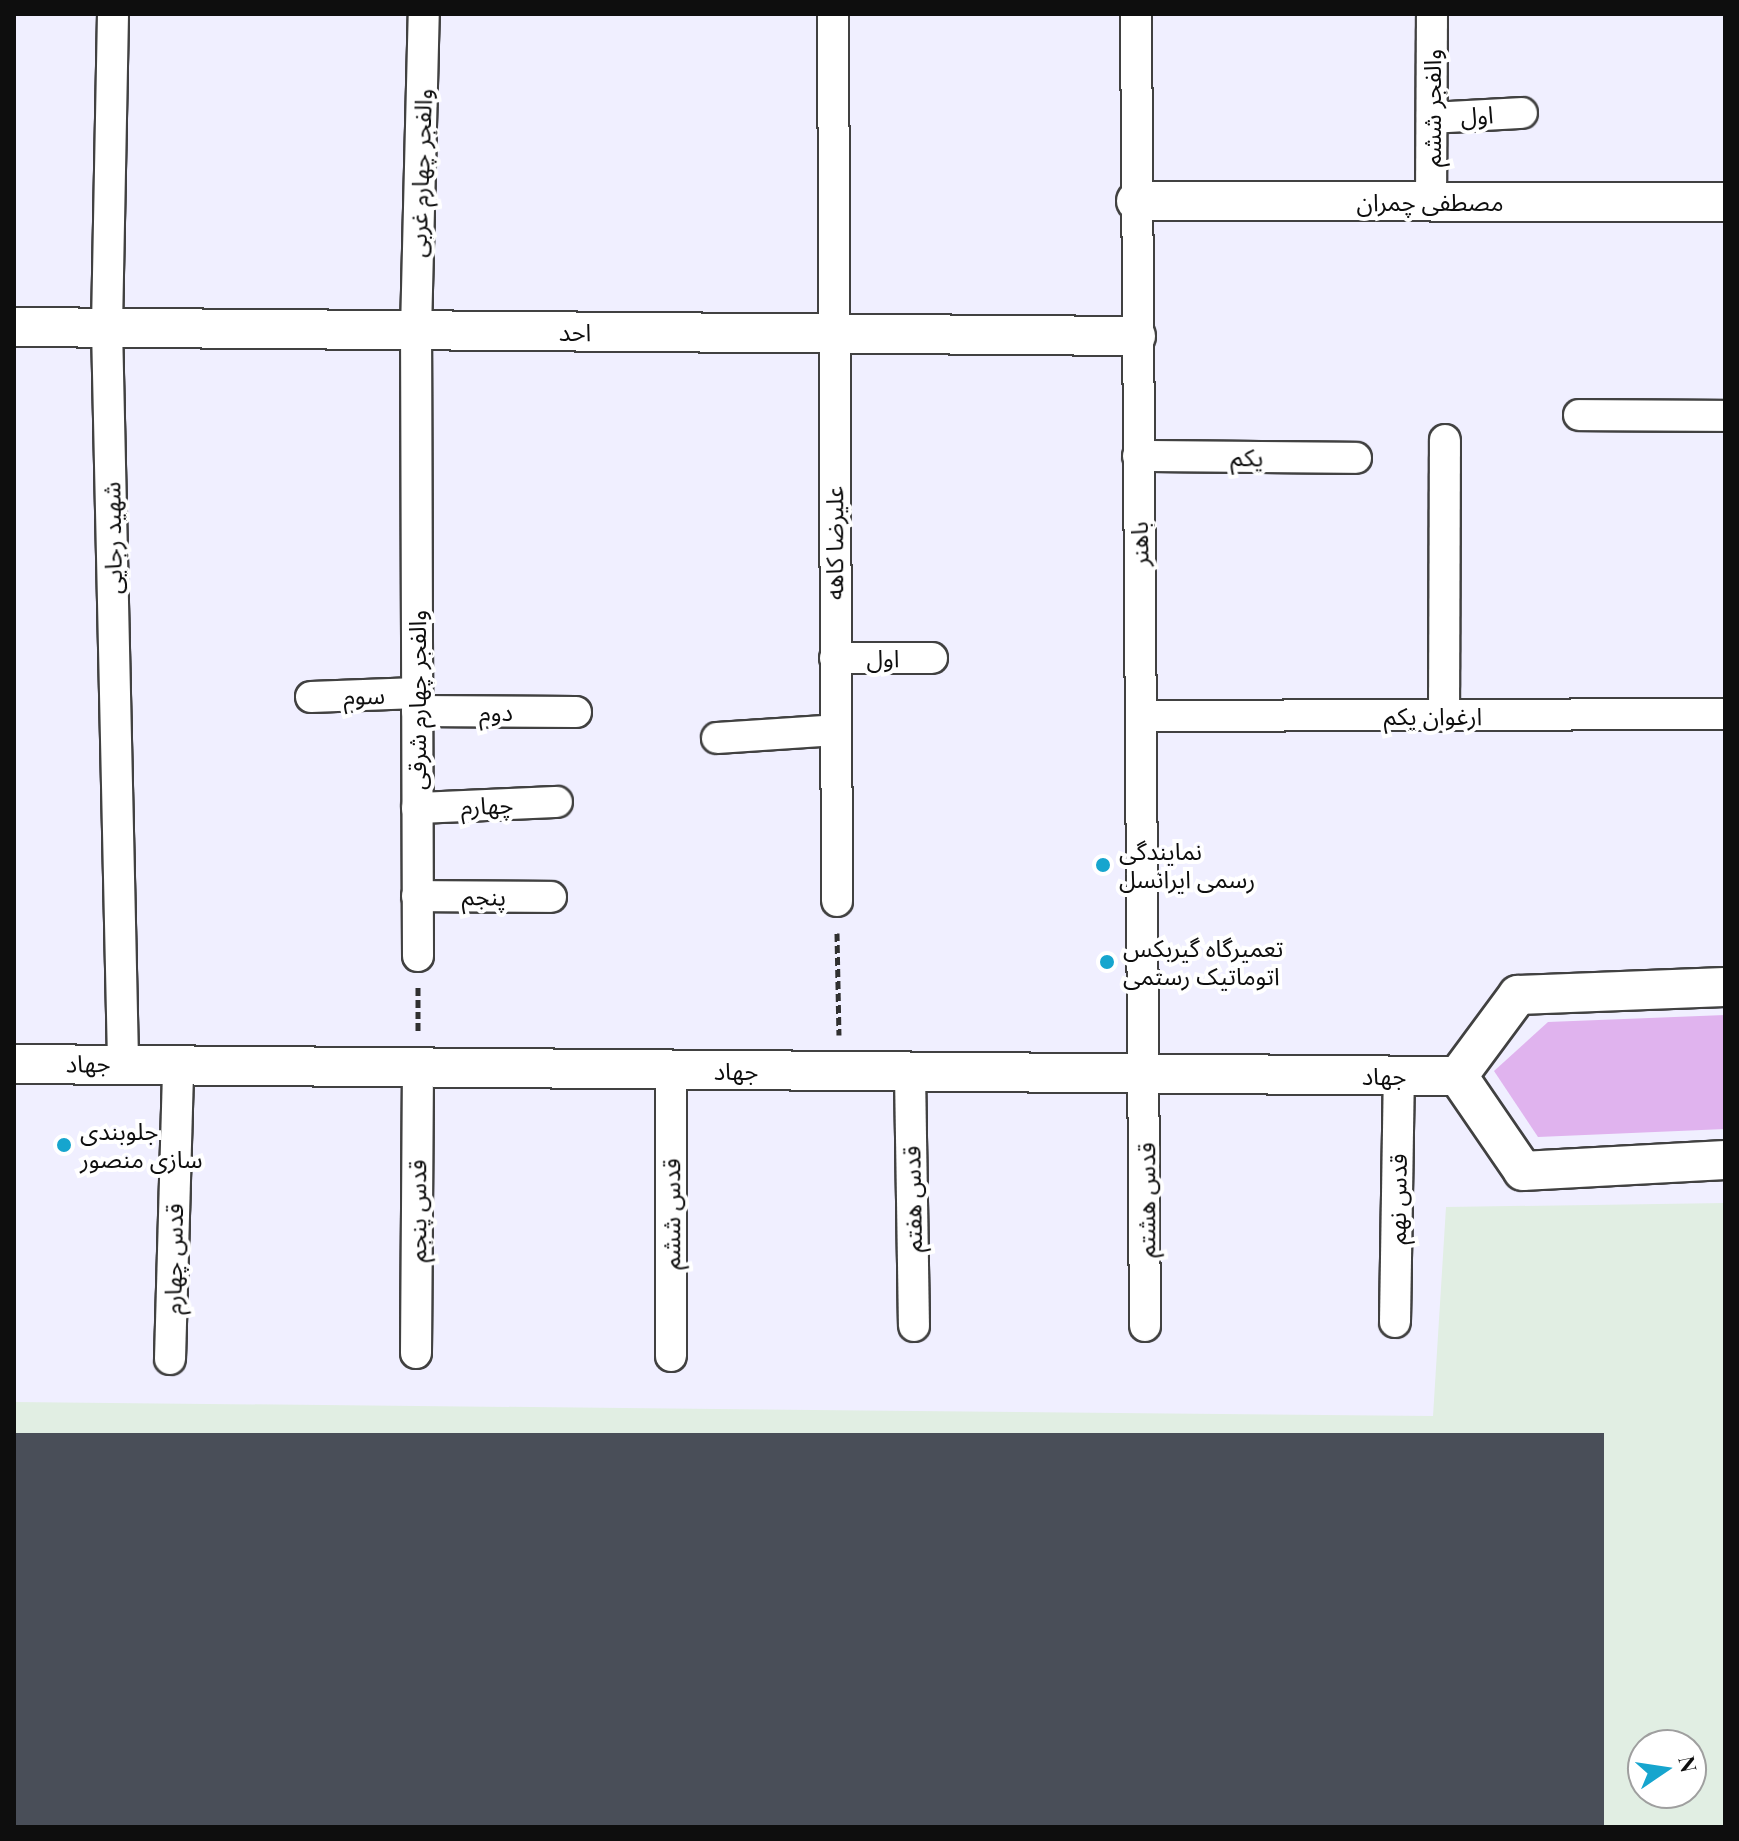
<!DOCTYPE html>
<html>
<head>
<meta charset="utf-8">
<style>
  body { margin:0 }
  #map { position:relative; width:1739px; height:1841px; overflow:hidden; background:#f0efff; font-family:"Playfair Display","Noto Sans Arabic",serif }
  div>[style] { position:absolute }
  .industrial>* { inset:0; background:#e1eee3 }
  .green>* { inset:0; background:#e0b3ee }
  .building>* { inset:0; background:#494e58; transform-origin:0 0 }
  .path>* { height:5px; margin-top:-2.5px; transform-origin:0; background:repeating-linear-gradient(90deg,#303030 0 8px,transparent 0 12px) }
  .roads { filter:drop-shadow(2px 0 #414141) drop-shadow(-2px 0 #414141) drop-shadow(0 2px #414141) drop-shadow(0 -2px #414141) }
  .minor>* { height:30px; margin:-15px; padding:0 15px; transform-origin:15px; border-radius:15px; background:#fff }
  .tertiary>* { height:38px; margin:-19px; padding:0 19px; transform-origin:19px; border-radius:19px; background:#fff }
  .dots>* { width:22px; height:22px; translate:-50% -50%; box-sizing:border-box; border:4px solid #fff; border-radius:50% }
  span { translate:-50% -50%; white-space:nowrap; text-align:center; line-height:1.15; -webkit-text-stroke:8px #fff; paint-order:stroke }
  .street-label { font-size:24px; color:#0e0e0e }
  .poi-label { font-size:24px; color:#0e0e0e }
  .left { translate:0 -50%; text-align:left }
  .frame { position:absolute; inset:0; border:16px solid #0e0e0e; pointer-events:none }
  .north { position:absolute; left:1627px; top:1729px; width:80px; height:80px; box-sizing:border-box; background:#fff; border:2px solid #9f9f9f; border-radius:50%; rotate:77deg; font-size:22px; font-weight:700; line-height:32px; text-align:center; color:#0e0e0e }
  .north::after { content:''; display:block; margin:auto; width:28px; height:36px; background:#16a5ce; clip-path:polygon(50% 0,100% 100%,50% 72%,0 100%) }
</style>
</head>
<body>
<div id="map">
  <div class="industrial">
    <i style="clip-path:polygon(evenodd,1725px 1203px,1725px 1827px,14px 1827px,14px 1402px,1433px 1416px,1446px 1207px,1725px 1203px,1643px 1745px,1691px 1745px,1691px 1793px,1643px 1793px,1643px 1745px)"></i>
  </div>
  <div class="green">
    <i style="clip-path:polygon(1725px 1015px,1725px 1129px,1538px 1137px,1494px 1071px,1548px 1022px)"></i>
  </div>
  <div class="building">
    <i style="left:1604px;top:1433px;width:394px;height:1590px;rotate:90deg"></i>
  </div>
  <div class="path">
    <i style="left:837px;top:933px;width:102px;rotate:88.9deg"></i>
    <i style="left:418px;top:987px;width:46px;rotate:90deg"></i>
  </div>
  <div class="roads">
    <div class="minor">
      <i style="left:113px;top:14px;width:313px;rotate:91.1deg"></i>
      <i style="left:107px;top:327px;width:736px;rotate:88.75deg"></i>
      <i style="left:833px;top:14px;width:887px;rotate:89.74deg"></i>
      <i style="left:1136px;top:14px;width:1312px;rotate:89.61deg"></i>
      <i style="left:1432px;top:118px;width:90px;rotate:-3.2deg"></i>
      <i style="left:1431px;top:202px;width:188px;rotate:-89.7deg"></i>
      <i style="left:1579px;top:415px;width:146px;rotate:0.4deg"></i>
      <i style="left:1138px;top:456px;width:218px;rotate:0.5deg"></i>
      <i style="left:835px;top:658px;width:97px"></i>
      <i style="left:311px;top:697px;width:106px;rotate:-2.2deg"></i>
      <i style="left:417px;top:711px;width:159px;rotate:0.4deg"></i>
      <i style="left:1142px;top:716px;width:583px;rotate:-0.2deg"></i>
      <i style="left:1444px;top:716px;width:276px;rotate:-89.8deg"></i>
      <i style="left:717px;top:738px;width:119px;rotate:-3.8deg"></i>
      <i style="left:417px;top:808px;width:140px;rotate:-2.5deg"></i>
      <i style="left:417px;top:896px;width:134px;rotate:0.4deg"></i>
      <i style="left:418px;top:956px;width:625px;rotate:-90.18deg"></i>
      <i style="left:416px;top:331px;width:317px;rotate:-88.6deg"></i>
      <i style="left:910px;top:1073px;width:253px;rotate:89.1deg"></i>
      <i style="left:1395px;top:1322px;width:246px;rotate:-89.1deg"></i>
      <i style="left:416px;top:1353px;width:283px;rotate:-89.6deg"></i>
      <i style="left:671px;top:1356px;width:285px;rotate:-90deg"></i>
      <i style="left:170px;top:1359px;width:295px;rotate:-88.4deg"></i>
    </div>
    <div class="tertiary">
      <i style="left:1136px;top:201px;width:589px;rotate:0.1deg"></i>
      <i style="left:14px;top:327px;width:1122px;rotate:0.46deg"></i>
      <i style="left:14px;top:1064px;width:1444px;rotate:0.48deg"></i>
      <i style="left:1458px;top:1076px;width:115px;rotate:55.6deg"></i>
      <i style="left:1523px;top:1171px;width:202px;rotate:-3.1deg"></i>
      <i style="left:1458px;top:1076px;width:101px;rotate:-53.5deg"></i>
      <i style="left:1518px;top:995px;width:207px;rotate:-2.2deg"></i>
    </div>
  </div>
  <div class="dots">
    <i style="left:1103px;top:865px;background:#16a5ce"></i>
    <i style="left:1107px;top:962px;background:#16a5ce"></i>
    <i style="left:64px;top:1145px;background:#16a5ce"></i>
  </div>
  <div class="street-label">
    <span style="left:1432px;top:108px;rotate:-90deg">والفجر ششم</span>
    <span style="left:1477px;top:115px;rotate:-3deg">اول</span>
    <span style="left:420px;top:173px;rotate:-88deg">والفجر چهارم غربی</span>
    <span style="left:1430px;top:202px">مصطفی چمران</span>
    <span style="left:575px;top:332px">احد</span>
    <span style="left:1247px;top:457px;rotate:1deg">یکم</span>
    <span style="left:112px;top:538px;rotate:-91deg">شهید رجایی</span>
    <span style="left:834px;top:543px;rotate:-90deg">علیرضا کاهه</span>
    <span style="left:1139px;top:544px;rotate:-91deg">باهنر</span>
    <span style="left:883px;top:658px">اول</span>
    <span style="left:364px;top:695px;rotate:-2deg">سوم</span>
    <span style="left:417px;top:700px;rotate:-90deg">والفجر چهارم شرقی</span>
    <span style="left:496px;top:712px">دوم</span>
    <span style="left:1433px;top:716px">ارغوان یکم</span>
    <span style="left:487px;top:805px;rotate:-2deg">چهارم</span>
    <span style="left:484px;top:896px;rotate:1deg">پنجم</span>
    <span style="left:88px;top:1063px;rotate:-1deg">جهاد</span>
    <span style="left:736px;top:1071px">جهاد</span>
    <span style="left:1384px;top:1076px">جهاد</span>
    <span style="left:912px;top:1199px;rotate:-91deg">قدس هفتم</span>
    <span style="left:1397px;top:1199px;rotate:-89deg">قدس نهم</span>
    <span style="left:1146px;top:1200px;rotate:-90deg">قدس هشتم</span>
    <span style="left:417px;top:1211px;rotate:-90deg">قدس پنجم</span>
    <span style="left:671px;top:1214px;rotate:-90deg">قدس ششم</span>
    <span style="left:173px;top:1259px;rotate:-89deg">قدس چهارم</span>
  </div>
  <div class="poi-label">
    <span class="left" style="left:1119px;top:865px">نمایندگی<br>رسمی ایرانسل</span>
    <span class="left" style="left:1123px;top:962px">تعمیرگاه گیربکس<br>اتوماتیک رستمی</span>
    <span class="left" style="left:80px;top:1145px">جلوبندی<br>سازی منصور</span>
  </div>
  <div class="frame"></div>
  <div class="north">N</div>
</div>
</body>
</html>
